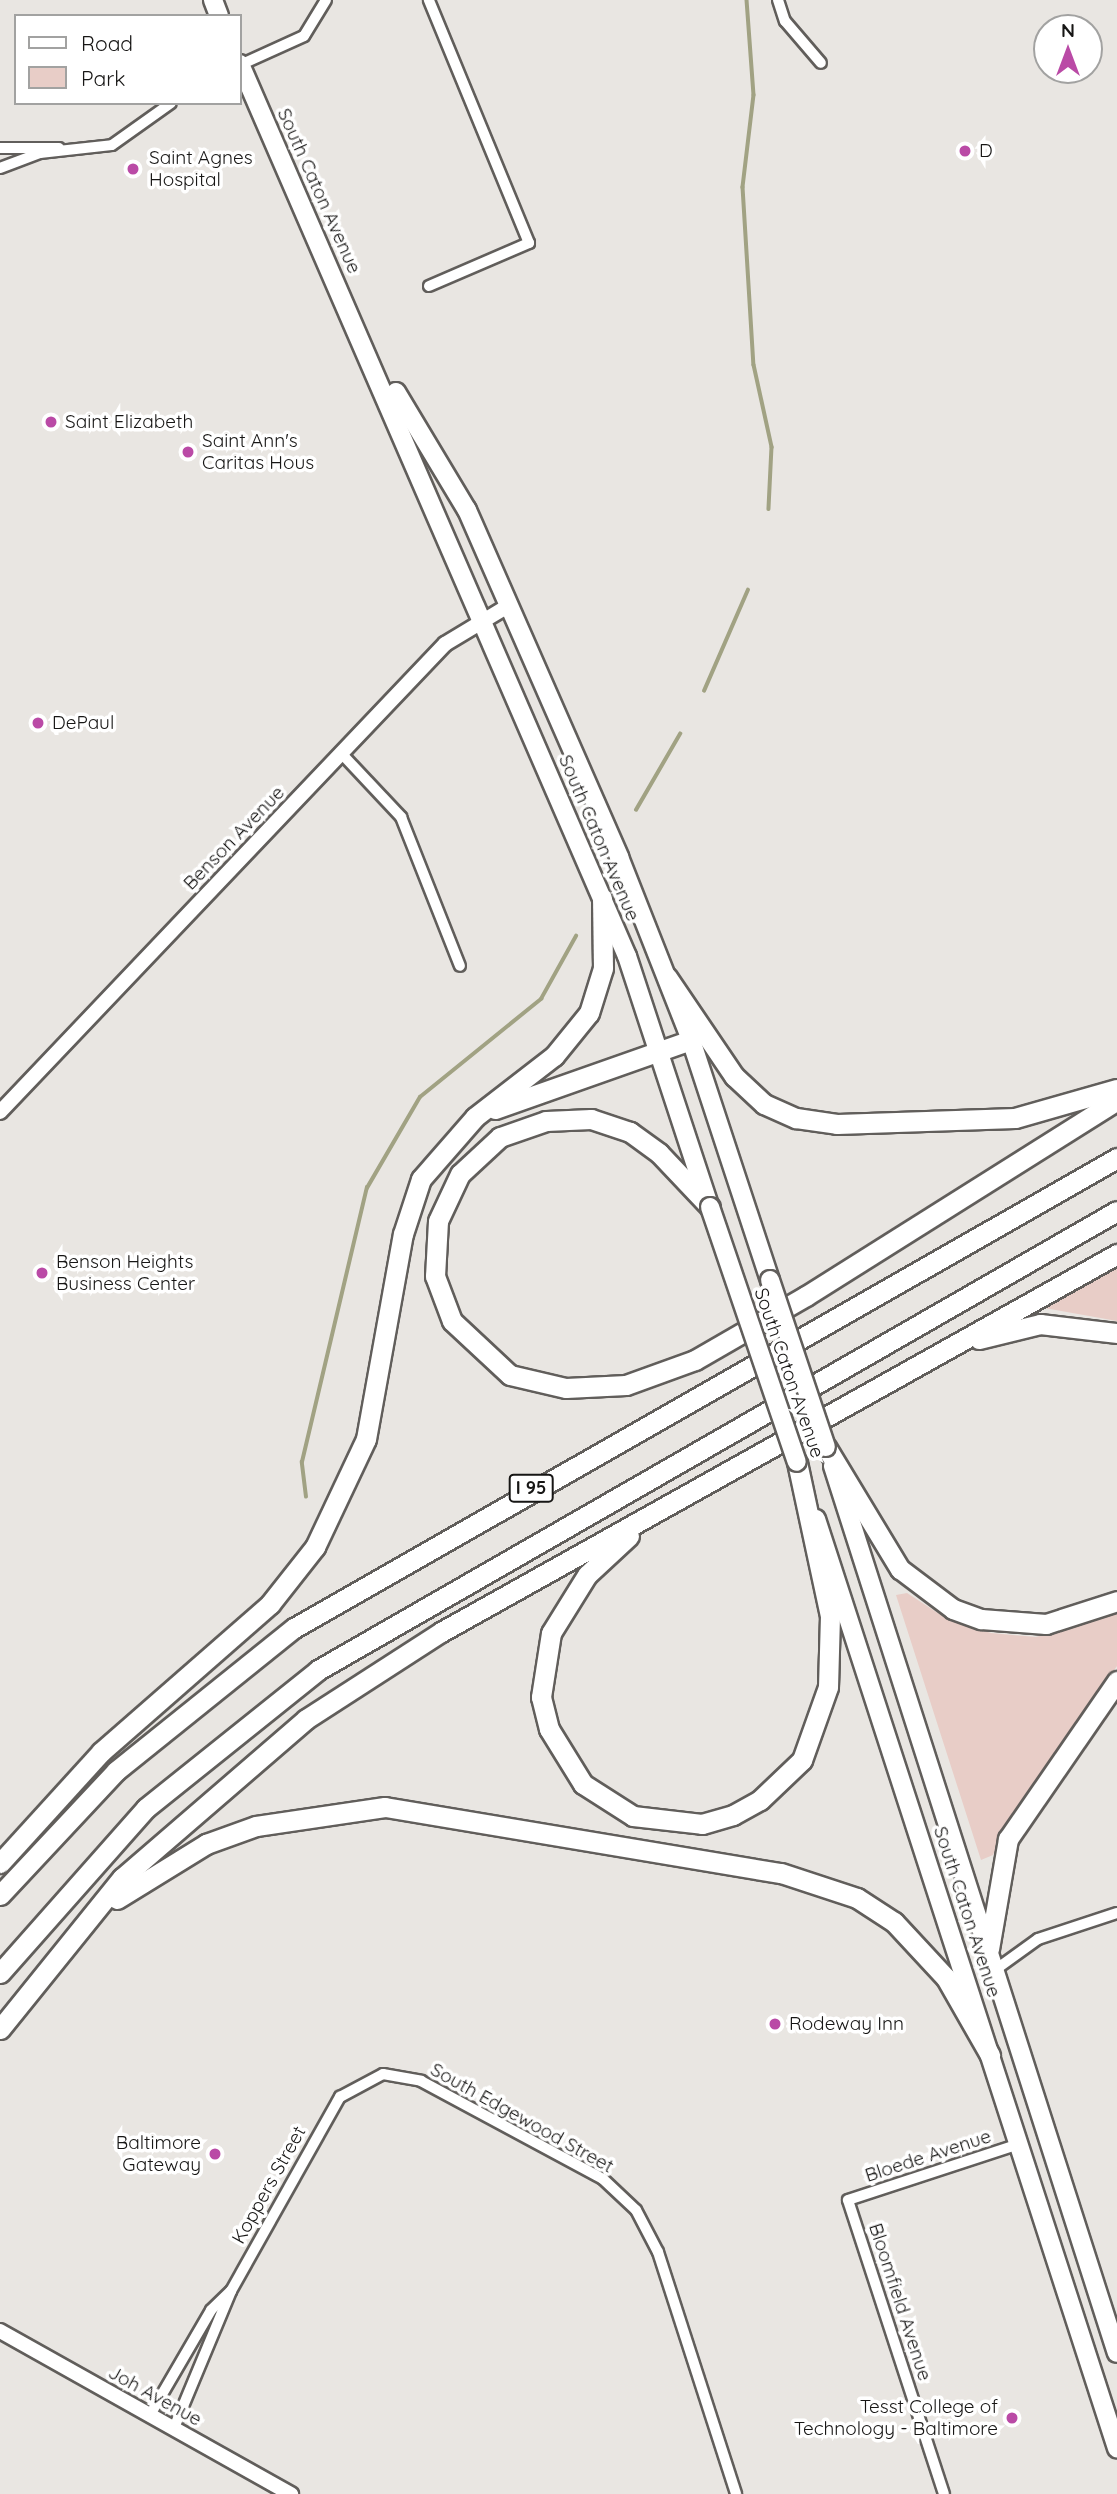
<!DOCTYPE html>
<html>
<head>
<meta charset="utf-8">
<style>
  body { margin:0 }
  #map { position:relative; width:1117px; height:2494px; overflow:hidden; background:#e9e6e2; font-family:Quicksand,sans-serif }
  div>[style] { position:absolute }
  .green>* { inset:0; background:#e8cdc7 }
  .stream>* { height:3.5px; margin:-1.75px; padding:0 1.75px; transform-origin:1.75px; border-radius:1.75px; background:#a1a283 }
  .roads { filter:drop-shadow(2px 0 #615e5b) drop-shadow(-2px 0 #615e5b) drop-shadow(0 2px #615e5b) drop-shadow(0 -2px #615e5b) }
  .minor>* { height:10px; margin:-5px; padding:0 5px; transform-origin:5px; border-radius:5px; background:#fff }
  .tertiary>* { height:14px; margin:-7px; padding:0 7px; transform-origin:7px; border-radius:7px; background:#fff }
  .primary>* { height:18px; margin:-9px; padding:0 9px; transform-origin:9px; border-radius:9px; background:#fff }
  .motorway>* { height:19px; margin:-9.5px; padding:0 9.5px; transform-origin:9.5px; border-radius:9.5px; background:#fff }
  .bridges { filter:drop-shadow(2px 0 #615e5b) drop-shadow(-2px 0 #615e5b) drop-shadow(0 2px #615e5b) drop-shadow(0 -2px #615e5b) }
  .primary-bridge>* { height:18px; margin:-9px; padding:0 9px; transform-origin:9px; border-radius:9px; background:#fff }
  .dots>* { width:19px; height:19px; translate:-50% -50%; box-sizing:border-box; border:4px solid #fff; border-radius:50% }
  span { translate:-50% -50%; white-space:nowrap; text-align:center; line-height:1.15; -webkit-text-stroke:7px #fff; paint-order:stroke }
  .shield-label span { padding:2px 5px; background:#fff; border:2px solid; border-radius:5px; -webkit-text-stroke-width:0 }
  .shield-label { font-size:18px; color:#171615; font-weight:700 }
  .poi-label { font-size:19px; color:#171615 }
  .left { translate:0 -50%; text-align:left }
  .right { translate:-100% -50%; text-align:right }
  .street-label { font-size:19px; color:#171615 }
  .legend { position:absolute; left:14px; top:14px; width:228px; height:91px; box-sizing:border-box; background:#fff; border:2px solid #a2a2a1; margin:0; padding:9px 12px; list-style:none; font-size:21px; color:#171615 }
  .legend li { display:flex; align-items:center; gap:14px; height:35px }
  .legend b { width:35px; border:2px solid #a2a2a1 }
  .north { position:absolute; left:1033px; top:14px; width:70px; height:70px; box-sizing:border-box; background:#fff; border:2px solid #a2a2a1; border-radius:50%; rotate:0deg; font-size:19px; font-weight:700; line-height:28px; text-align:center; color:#171615 }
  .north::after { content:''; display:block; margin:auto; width:24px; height:32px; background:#ba4aa6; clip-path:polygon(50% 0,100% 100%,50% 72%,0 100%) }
</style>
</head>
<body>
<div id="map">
  <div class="green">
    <i style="clip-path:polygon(1117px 1265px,1117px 1321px,1039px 1307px)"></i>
    <i style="clip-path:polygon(907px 1593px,947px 1619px,991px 1633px,1036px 1637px,1117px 1613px,1117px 1666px,1004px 1826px,993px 1855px,981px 1860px,896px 1595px)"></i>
  </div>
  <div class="stream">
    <i style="left:747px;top:0;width:95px;rotate:85.8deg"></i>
    <i style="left:754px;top:95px;width:93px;rotate:96.8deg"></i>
    <i style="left:743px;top:187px;width:178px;rotate:86.5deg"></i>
    <i style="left:754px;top:365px;width:84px;rotate:77.6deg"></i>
    <i style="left:772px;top:447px;width:62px;rotate:92.8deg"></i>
    <i style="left:704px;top:691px;width:110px;rotate:-66.5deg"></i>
    <i style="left:636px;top:810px;width:88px;rotate:-59.9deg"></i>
    <i style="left:306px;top:1497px;width:35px;rotate:-97deg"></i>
    <i style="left:302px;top:1462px;width:282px;rotate:-76.7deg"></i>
    <i style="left:367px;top:1188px;width:105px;rotate:-59.8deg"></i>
    <i style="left:420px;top:1097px;width:156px;rotate:-39deg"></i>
    <i style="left:541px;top:999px;width:72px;rotate:-60.9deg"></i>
  </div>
  <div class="roads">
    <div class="minor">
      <i style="left:778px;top:0;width:22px;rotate:72deg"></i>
      <i style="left:785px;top:21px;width:55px;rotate:49.4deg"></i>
      <i style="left:240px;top:65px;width:70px;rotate:-24.4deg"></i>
      <i style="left:304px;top:36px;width:42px;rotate:-58.6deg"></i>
      <i style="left:0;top:148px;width:59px"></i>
      <i style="left:0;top:168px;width:43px;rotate:-20.6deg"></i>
      <i style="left:40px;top:153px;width:72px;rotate:-6.3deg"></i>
      <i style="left:112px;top:145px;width:72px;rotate:-35.4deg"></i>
      <i style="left:429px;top:286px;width:109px;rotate:-23.3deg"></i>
      <i style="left:529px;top:243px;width:263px;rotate:-112.4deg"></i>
      <i style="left:341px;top:753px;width:88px;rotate:46.8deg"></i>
      <i style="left:401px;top:817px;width:160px;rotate:68.4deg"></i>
      <i style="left:995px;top:1970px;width:53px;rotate:-35.8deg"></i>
      <i style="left:1038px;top:1939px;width:83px;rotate:-18.2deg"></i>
      <i style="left:231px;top:2291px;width:223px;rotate:-60.7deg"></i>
      <i style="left:340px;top:2097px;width:49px;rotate:-28.1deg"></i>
      <i style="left:383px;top:2074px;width:39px;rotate:10deg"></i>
      <i style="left:421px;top:2081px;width:207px;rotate:28.3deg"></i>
      <i style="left:603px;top:2179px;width:45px;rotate:43.2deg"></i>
      <i style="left:636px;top:2210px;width:47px;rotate:62.4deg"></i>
      <i style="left:658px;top:2252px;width:254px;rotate:72.1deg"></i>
      <i style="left:150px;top:2415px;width:121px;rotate:-59.8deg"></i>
      <i style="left:211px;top:2310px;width:28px;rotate:-44deg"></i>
      <i style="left:231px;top:2291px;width:148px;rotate:112.6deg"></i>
      <i style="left:944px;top:2494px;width:309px;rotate:-108.1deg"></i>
      <i style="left:848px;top:2200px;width:180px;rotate:-18.1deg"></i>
    </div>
    <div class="tertiary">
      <i style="left:0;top:1112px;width:646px;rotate:-46.44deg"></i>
      <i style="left:445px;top:644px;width:74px;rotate:-31.1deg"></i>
      <i style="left:0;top:2331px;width:334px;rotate:29.3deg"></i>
    </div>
    <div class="primary">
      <i style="left:213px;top:0;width:17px;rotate:69deg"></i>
      <i style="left:240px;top:64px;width:972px;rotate:66.55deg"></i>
      <i style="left:627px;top:956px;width:263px;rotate:71.8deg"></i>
      <i style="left:396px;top:392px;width:138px;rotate:59deg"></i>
      <i style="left:467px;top:510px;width:379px;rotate:66.3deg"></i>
      <i style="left:619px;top:857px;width:197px;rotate:68.5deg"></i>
      <i style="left:691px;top:1040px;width:253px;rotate:71.8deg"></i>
      <i style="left:833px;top:1466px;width:931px;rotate:72.25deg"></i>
      <i style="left:816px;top:1519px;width:977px;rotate:72.05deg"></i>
    </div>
    <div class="motorway">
      <i style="left:667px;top:977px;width:120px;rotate:55.9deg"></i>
      <i style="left:734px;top:1076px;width:41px;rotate:43deg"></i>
      <i style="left:764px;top:1104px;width:35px;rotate:24deg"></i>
      <i style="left:796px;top:1118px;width:41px;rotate:8.3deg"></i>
      <i style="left:837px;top:1124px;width:178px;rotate:-1.9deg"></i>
      <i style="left:1015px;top:1118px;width:106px;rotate:-15.9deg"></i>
      <i style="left:495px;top:1109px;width:208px;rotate:-19.4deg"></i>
      <i style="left:710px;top:1207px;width:74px;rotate:-133.4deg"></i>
      <i style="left:659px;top:1153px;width:36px;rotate:-144deg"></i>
      <i style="left:630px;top:1132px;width:41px;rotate:-161.6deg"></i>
      <i style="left:591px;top:1119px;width:45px;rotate:177.5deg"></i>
      <i style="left:546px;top:1121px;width:49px;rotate:160.8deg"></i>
      <i style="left:500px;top:1137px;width:54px;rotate:137.2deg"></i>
      <i style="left:460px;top:1174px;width:52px;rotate:115.1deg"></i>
      <i style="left:438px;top:1221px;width:55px;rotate:93.1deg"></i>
      <i style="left:435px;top:1276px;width:48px;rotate:69.3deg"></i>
      <i style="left:452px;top:1321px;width:79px;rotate:43deg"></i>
      <i style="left:510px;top:1375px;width:57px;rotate:13.1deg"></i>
      <i style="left:566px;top:1388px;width:60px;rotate:-2.9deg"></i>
      <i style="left:626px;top:1385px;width:73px;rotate:-19.9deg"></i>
      <i style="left:695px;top:1360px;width:128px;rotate:-30deg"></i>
      <i style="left:806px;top:1296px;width:368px;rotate:-32.2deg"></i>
      <i style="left:979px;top:1339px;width:63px;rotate:-13.8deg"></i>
      <i style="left:1040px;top:1324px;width:78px;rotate:6.7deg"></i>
      <i style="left:826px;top:1447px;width:143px;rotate:58.8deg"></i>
      <i style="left:900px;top:1569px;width:66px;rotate:37deg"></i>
      <i style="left:953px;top:1609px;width:30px;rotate:20deg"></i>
      <i style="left:981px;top:1619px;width:65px;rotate:4.4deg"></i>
      <i style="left:1046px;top:1624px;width:75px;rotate:-17.9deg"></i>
      <i style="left:629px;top:1536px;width:57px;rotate:137.1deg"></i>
      <i style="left:587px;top:1575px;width:68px;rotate:121.8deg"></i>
      <i style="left:551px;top:1633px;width:65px;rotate:98.9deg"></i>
      <i style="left:541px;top:1697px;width:33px;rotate:76deg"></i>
      <i style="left:549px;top:1729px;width:65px;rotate:58.3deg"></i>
      <i style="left:583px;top:1784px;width:59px;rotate:32.6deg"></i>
      <i style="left:633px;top:1816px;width:69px;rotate:6.6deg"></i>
      <i style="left:702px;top:1824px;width:32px;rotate:-16deg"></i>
      <i style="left:733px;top:1815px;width:31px;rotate:-29deg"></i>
      <i style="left:760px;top:1800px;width:58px;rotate:-43.6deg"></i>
      <i style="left:802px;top:1760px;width:77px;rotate:-70.4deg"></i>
      <i style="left:828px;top:1687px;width:71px;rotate:-88.4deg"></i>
      <i style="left:830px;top:1616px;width:157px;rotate:-102.1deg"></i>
      <i style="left:0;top:1863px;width:150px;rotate:-47.7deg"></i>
      <i style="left:101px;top:1752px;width:225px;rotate:-41.2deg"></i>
      <i style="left:270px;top:1604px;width:73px;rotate:-51.7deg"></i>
      <i style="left:315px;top:1547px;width:119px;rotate:-64.7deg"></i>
      <i style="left:366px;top:1439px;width:208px;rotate:-79.8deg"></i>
      <i style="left:403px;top:1234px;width:58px;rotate:-71.9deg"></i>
      <i style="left:421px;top:1179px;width:82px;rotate:-48.9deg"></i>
      <i style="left:475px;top:1117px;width:100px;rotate:-37.7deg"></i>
      <i style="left:554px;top:1056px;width:55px;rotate:-50.9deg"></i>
      <i style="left:589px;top:1013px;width:47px;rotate:-72.7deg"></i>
      <i style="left:603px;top:968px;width:70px;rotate:-90.8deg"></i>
      <i style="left:0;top:1895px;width:170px;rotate:-46.9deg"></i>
      <i style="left:116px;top:1771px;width:228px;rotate:-38.8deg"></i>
      <i style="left:294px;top:1628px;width:948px;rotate:-29.73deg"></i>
      <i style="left:117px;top:1899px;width:105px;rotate:-31.7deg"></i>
      <i style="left:206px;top:1844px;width:53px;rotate:-19.8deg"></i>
      <i style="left:256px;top:1826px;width:130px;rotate:-8.4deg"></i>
      <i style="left:385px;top:1807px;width:401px;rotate:9.5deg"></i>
      <i style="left:781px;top:1873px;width:80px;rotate:18.2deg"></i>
      <i style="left:857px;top:1898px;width:44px;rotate:33deg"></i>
      <i style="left:894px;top:1922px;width:76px;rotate:47.1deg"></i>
      <i style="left:946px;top:1978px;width:89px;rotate:60.3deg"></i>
      <i style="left:989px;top:1949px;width:112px;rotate:-80.2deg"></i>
      <i style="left:1008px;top:1839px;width:192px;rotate:-55.4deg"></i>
      <i style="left:0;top:1973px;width:220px;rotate:-48.5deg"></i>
      <i style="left:146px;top:1808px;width:221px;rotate:-38.7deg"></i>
      <i style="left:318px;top:1670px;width:921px;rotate:-29.88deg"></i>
      <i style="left:0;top:2029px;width:194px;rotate:-51.1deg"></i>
      <i style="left:122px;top:1878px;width:243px;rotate:-40.8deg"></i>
      <i style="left:306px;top:1719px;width:161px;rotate:-32.8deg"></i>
      <i style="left:441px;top:1632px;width:775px;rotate:-29.21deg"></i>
    </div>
  </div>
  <div class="bridges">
    <div class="primary-bridge">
      <i style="left:710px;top:1207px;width:269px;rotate:71.2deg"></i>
      <i style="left:770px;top:1280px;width:176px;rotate:71.5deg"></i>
    </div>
  </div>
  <div class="dots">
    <i style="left:965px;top:151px;background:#ba4aa6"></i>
    <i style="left:133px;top:169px;background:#ba4aa6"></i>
    <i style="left:51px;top:422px;background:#ba4aa6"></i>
    <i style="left:188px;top:452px;background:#ba4aa6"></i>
    <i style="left:38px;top:723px;background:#ba4aa6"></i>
    <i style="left:42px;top:1273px;background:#ba4aa6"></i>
    <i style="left:775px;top:2024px;background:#ba4aa6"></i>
    <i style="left:215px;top:2154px;background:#ba4aa6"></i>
    <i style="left:1012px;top:2418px;background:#ba4aa6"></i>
  </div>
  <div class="shield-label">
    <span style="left:531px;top:1488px">I 95</span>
  </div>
  <div class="poi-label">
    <span class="left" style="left:979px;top:151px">D</span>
    <span class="left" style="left:149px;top:169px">Saint Agnes<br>Hospital</span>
    <span class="left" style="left:65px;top:422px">Saint Elizabeth</span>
    <span class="left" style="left:202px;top:452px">Saint Ann's<br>Caritas Hous</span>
    <span class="left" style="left:52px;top:723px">DePaul</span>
    <span class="left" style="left:56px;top:1273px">Benson Heights<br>Business Center</span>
    <span class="left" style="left:789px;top:2024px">Rodeway Inn</span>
    <span class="right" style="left:201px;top:2154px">Baltimore<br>Gateway</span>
    <span class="right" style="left:998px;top:2418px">Tesst College of<br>Technology - Baltimore</span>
  </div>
  <div class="street-label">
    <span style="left:319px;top:191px;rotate:66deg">South Caton Avenue</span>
    <span style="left:234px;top:838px;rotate:-46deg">Benson Avenue</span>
    <span style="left:599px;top:838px;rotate:67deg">South Caton Avenue</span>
    <span style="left:789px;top:1373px;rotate:71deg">South Caton Avenue</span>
    <span style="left:967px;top:1912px;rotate:72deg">South Caton Avenue</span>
    <span style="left:522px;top:2118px;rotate:29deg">South Edgewood Street</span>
    <span style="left:928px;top:2156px;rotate:-18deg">Bloede Avenue</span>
    <span style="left:269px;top:2185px;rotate:-61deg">Koppers Street</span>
    <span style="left:900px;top:2302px;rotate:72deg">Bloomfield Avenue</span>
    <span style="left:155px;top:2396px;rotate:29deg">Joh Avenue</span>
  </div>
  <ul class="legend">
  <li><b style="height:9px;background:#fff"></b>Road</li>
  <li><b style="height:19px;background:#e8cdc7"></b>Park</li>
  </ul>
  <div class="north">N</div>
</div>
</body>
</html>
